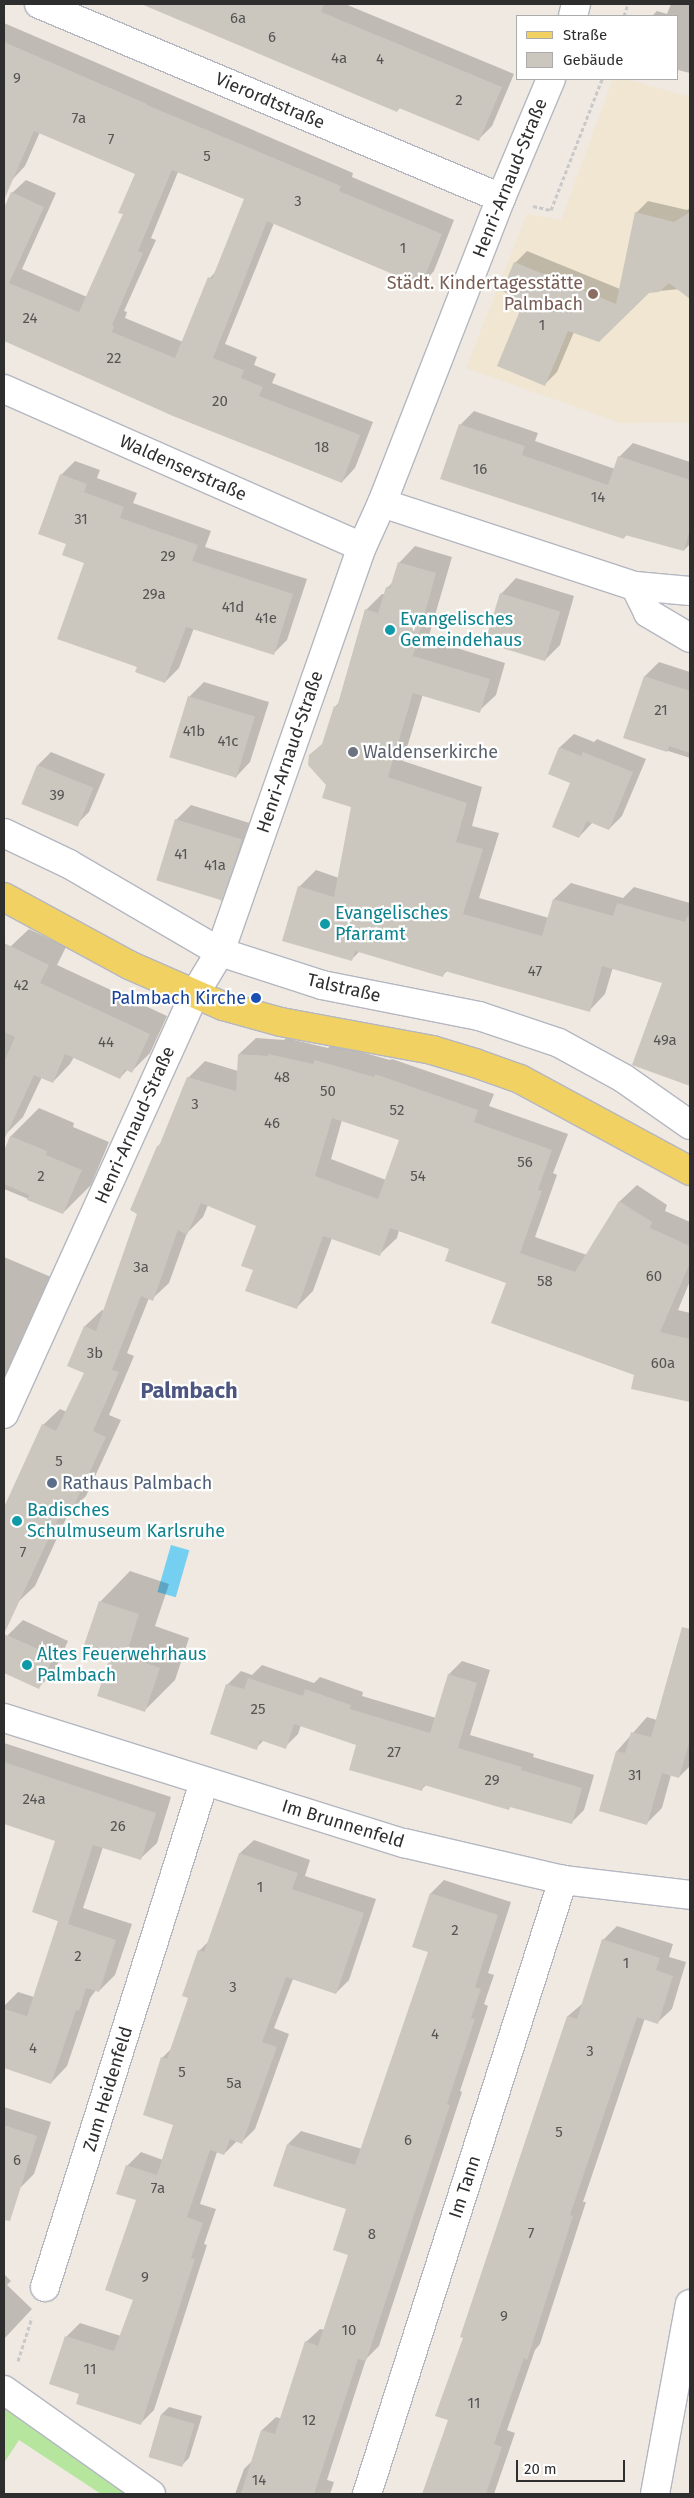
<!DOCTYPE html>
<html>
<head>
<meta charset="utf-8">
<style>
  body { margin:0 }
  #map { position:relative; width:694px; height:2498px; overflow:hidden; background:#efe9e1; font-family:"Fira Sans",sans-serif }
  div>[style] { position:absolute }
  .education>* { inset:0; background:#f0e6d1 }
  .green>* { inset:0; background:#b6e59e }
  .water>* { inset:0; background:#75cff0; transform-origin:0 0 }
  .shadow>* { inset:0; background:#0003 }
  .building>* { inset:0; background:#cbc7bf; transform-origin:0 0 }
  .path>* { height:3px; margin-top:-1.5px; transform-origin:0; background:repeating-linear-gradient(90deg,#c9c9c9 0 4px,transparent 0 6.5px) }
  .roads { filter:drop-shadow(1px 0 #b4b7c1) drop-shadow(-1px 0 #b4b7c1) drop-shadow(0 1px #b4b7c1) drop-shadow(0 -1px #b4b7c1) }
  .minor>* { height:28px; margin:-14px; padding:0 14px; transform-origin:14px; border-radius:14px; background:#fff }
  .major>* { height:28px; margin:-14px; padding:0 14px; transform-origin:14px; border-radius:14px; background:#f2d163 }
  .dots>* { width:14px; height:14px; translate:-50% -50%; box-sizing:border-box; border:2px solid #fff; border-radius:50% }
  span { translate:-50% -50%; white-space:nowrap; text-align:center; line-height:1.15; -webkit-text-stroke:4.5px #fff; paint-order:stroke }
  .number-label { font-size:15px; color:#555452 }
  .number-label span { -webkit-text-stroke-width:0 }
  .street-label { font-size:18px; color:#2e2e2e }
  .education-label { font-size:18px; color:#785e54 }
  .right { translate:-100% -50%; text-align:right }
  .culture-label { font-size:18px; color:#0d838f }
  .left { translate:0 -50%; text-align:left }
  .worship-label { font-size:18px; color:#5b616d }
  .transit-label { font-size:18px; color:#164399 }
  .service-label { font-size:18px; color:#4e5e75 }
  .district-label { font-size:22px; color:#4d5680; font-weight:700 }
  .frame { position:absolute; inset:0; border:5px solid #2e2e2e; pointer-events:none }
  .legend { position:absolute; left:516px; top:15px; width:162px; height:65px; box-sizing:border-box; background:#fff; border:1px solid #ababab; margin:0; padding:6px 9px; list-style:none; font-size:15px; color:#2e2e2e }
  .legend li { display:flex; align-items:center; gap:10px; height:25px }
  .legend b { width:25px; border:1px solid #ababab }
  .scale { position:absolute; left:516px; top:2460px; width:109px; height:22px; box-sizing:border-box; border:2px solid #2e2e2e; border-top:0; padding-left:6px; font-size:15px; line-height:18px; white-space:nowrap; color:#2e2e2e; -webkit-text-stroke:4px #fff; paint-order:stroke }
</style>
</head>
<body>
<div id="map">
  <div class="education">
    <i style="clip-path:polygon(613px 79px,626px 79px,690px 97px,690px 422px,621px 423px,466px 368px,527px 214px,561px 220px)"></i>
  </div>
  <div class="green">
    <i style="clip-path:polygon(4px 2402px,133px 2494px,101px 2494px,19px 2440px,4px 2463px)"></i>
  </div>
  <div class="water">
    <i style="left:171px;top:1545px;width:19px;height:49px;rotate:16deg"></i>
  </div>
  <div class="shadow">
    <i style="clip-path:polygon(145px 4px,345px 4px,514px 74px,492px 126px,479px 139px,401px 107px,397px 111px)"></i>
    <i style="clip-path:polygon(671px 4px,690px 4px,690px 73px,678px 70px,678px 16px,652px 16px,657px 11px,667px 14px)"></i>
    <i style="clip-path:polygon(evenodd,4px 23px,353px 173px,352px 177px,454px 220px,434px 271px,421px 285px,274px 223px,225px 344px,257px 357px,254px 365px,276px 374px,272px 383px,373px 422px,355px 468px,342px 482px,173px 415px,4px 340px,4px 211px,12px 193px,26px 180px,56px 193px,22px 269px,87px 297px,125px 214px,136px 174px,40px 132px,25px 166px,12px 180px,4px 177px,4px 123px,12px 104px,4px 101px,4px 23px,178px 172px,245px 199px,217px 270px,210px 278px,183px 342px,125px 318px,127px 312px,124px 311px,156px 240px,151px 238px,178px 172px)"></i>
    <i style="clip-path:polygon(648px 201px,687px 210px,690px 208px,690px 288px,649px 292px,574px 332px,557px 372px,545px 384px,515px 263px,527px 251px,620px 289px,636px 213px)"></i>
    <i style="clip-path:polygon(474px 411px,538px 433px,535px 441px,615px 469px,619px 457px,633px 443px,690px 462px,690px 544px,684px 550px,627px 534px,624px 538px,460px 425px)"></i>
    <i style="clip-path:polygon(75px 461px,100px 470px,97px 478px,137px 493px,133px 503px,211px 531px,205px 547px,307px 579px,287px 640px,273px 654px,194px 628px,179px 668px,165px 682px,139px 666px,85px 562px,68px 544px,61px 475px)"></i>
    <i style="clip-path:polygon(415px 546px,452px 557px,428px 639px,505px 663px,496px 695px,479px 711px,423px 694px,403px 761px,482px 787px,472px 826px,499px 833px,479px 898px,549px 918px,554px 899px,571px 883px,623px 898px,634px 887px,690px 903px,690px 1085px,633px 1064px,664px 982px,613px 967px,605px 994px,589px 1011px,448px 970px,442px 976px,360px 951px,351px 960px,299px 887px,316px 870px,339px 878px,353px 806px,327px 785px,324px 742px,335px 707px,340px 701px,366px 610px,382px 594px,385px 594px,387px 588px,394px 581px,399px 563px)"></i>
    <i style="clip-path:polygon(516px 578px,574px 596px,560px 645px,545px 660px,501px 594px)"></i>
    <i style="clip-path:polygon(659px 662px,690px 672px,690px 758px,625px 737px,645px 676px)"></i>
    <i style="clip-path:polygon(204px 682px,269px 702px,250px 762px,235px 778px,189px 697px)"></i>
    <i style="clip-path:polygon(574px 734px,594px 742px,597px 739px,646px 759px,622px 816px,609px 829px,593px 822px,579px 837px,572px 782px,550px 773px,560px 747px)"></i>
    <i style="clip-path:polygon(51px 752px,105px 774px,89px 812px,76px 825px,38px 765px)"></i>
    <i style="clip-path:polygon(191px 805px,256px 825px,236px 885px,221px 901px,176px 820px)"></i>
    <i style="clip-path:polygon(29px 929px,66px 947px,57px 965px,167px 1016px,150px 1053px,132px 1071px,128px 1069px,120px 1078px,74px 1057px,70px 1064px,53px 1082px,42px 1077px,23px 1117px,5px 1135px,4px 961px,11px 946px)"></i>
    <i style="clip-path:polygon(evenodd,256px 1038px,284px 1040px,286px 1038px,328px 1048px,332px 1044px,390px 1060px,392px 1059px,494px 1094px,489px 1106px,568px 1134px,553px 1173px,557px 1175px,535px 1237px,587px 1255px,620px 1201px,637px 1185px,667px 1205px,665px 1211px,690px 1222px,690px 1281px,678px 1310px,690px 1313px,690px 1401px,632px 1388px,635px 1374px,507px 1283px,451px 1248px,399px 1230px,397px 1238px,380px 1254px,332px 1238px,313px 1291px,297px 1307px,254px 1270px,257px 1225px,208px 1205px,203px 1217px,187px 1233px,169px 1283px,152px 1299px,149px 1298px,127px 1353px,134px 1356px,109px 1415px,121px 1420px,86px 1496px,69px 1512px,35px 1586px,18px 1602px,4px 1595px,4px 1510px,43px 1425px,60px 1409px,67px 1412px,85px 1373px,69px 1366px,85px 1326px,102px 1310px,104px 1311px,139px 1213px,158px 1146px,162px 1142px,188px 1078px,205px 1061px,238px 1071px,239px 1054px,256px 1038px,342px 1120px,400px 1140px,386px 1180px,331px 1159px,342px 1120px)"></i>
    <i style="clip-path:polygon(39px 1108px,74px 1123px,73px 1127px,109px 1142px,91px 1185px,63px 1213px,4px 1189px,4px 1155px,11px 1136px)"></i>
    <i style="clip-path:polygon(4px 1257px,51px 1277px,4px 1382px)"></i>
    <i style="clip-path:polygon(130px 1571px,169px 1584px,155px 1626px,189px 1638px,175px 1680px,145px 1710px,110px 1659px,100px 1602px)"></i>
    <i style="clip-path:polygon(23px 1620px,68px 1641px,54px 1672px,39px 1687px,4px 1672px,4px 1644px,8px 1635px)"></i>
    <i style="clip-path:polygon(690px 1643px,690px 1766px,679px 1777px,671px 1775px,662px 1808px,647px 1823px,617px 1751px,647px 1717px,657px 1720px)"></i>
    <i style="clip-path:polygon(462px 1661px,490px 1670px,470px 1735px,534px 1754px,533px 1757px,594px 1775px,584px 1810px,571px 1823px,511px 1806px,509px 1809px,427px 1784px,421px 1790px,358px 1744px,301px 1725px,298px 1734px,285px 1747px,264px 1740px,256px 1748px,211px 1733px,228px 1684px,241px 1671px,252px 1675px,262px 1665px,314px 1683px,320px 1677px,363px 1692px,362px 1696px,436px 1718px,449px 1674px)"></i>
    <i style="clip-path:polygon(4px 1743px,171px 1797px,157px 1843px,140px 1859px,103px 1847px,83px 1908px,132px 1924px,115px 1975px,99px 1991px,96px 1990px,90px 1998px,67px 2066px,51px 2083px,4px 2067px,4px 2006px,18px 1992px,34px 1997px,59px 1922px,56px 1840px,4px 1823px)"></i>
    <i style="clip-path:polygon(254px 1840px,310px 1860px,305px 1876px,376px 1899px,349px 1980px,336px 1993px,293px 1979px,274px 2028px,289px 2034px,255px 2129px,242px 2142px,237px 2141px,224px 2154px,217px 2152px,200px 2204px,216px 2209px,204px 2244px,207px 2245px,154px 2410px,140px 2424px,81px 2393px,51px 2383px,67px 2336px,80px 2323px,121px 2336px,135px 2299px,137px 2199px,127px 2166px,141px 2152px,163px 2160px,175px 2124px,162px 2058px,173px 2047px,190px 1997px,199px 1951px,210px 1940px,240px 1853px)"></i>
    <i style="clip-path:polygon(444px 1880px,511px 1902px,488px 1973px,494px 1975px,484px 2004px,488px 2006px,460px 2091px,462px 2092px,379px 2346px,366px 2359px,327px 2480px,334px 2482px,330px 2494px,235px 2494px,244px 2469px,253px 2460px,262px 2430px,276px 2417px,282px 2419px,306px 2342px,320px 2329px,324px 2330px,349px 2254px,348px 2208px,288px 2144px,301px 2131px,362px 2149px,430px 1951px,431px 1893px)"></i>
    <i style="clip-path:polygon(617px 1926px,673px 1944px,669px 1957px,686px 1962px,672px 2009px,658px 2022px,645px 2018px,583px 2202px,586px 2202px,540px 2344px,535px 2350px,507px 2430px,515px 2433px,494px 2494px,424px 2494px,450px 2420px,464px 2337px,510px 2194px,508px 2193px,568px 2016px,583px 2003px,603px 1940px)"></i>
    <i style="clip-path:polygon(4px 2107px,51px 2122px,34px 2174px,19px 2189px,4px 2184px)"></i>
    <i style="clip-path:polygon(4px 2274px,11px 2281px,7px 2285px,32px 2309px,4px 2339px)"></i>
    <i style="clip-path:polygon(169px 2407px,202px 2416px,189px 2458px,181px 2466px,149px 2456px,162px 2414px)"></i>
  </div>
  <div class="building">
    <i style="clip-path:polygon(141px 4px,324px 4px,321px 12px,502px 87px,479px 141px,399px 108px,397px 112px)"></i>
    <i style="clip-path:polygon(evenodd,4px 42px,147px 104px,147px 105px,341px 186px,339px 191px,442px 234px,421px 286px,267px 221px,240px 290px,213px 358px,244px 370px,241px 378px,263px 387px,259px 396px,360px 435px,342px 483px,173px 416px,4px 341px,4px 208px,11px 192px,44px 207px,9px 283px,79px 312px,123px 214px,118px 213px,135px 174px,34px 131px,4px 200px,4px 42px,172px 170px,244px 199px,212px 279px,208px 277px,175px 358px,112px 332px,114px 326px,112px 325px,143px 253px,138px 251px,172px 170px)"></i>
    <i style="clip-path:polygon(635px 212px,674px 222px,690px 212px,690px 299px,669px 283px,659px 292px,649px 293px,599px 342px,568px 331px,545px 386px,497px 366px,524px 301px,502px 291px,514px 262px,616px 304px)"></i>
    <i style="clip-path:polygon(459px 424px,525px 446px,522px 455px,608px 485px,618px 456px,690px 480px,690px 529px,684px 551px,625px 535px,624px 539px,440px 479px)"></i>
    <i style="clip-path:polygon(60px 474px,87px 484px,84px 492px,124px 507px,120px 518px,198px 545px,192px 561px,293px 594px,274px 655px,186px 627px,165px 683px,135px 672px,137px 667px,57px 639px,84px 563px,62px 555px,66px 544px,38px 534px)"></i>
    <i style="clip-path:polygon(398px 562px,436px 573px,413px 656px,490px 679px,480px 713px,413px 693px,388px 777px,467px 803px,456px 842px,483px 849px,463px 914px,542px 936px,553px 899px,613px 916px,617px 903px,685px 922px,687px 916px,690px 917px,690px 1086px,632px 1065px,662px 983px,602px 966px,590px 1012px,445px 971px,443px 977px,355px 951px,352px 961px,282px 941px,298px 886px,334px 897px,351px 807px,322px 798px,326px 785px,308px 765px,309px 755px,322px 744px,334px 706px,337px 707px,365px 609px,378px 613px,386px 587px,390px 588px)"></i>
    <i style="left:500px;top:593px;width:63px;height:52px;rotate:17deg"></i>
    <i style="clip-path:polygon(644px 676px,690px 691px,690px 753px,669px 746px,667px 752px,623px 738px)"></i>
    <i style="left:188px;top:696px;width:70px;height:64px;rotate:17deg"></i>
    <i style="clip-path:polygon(559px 747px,581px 756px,583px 752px,633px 772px,609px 830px,587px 821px,579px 838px,552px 827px,570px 783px,548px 774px)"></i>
    <i style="left:37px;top:765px;width:61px;height:42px;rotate:22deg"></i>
    <i style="left:175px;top:819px;width:70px;height:64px;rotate:17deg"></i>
    <i style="clip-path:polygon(4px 943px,49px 965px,40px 983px,150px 1034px,132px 1073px,125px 1069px,120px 1079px,65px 1054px,53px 1083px,34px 1075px,4px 1140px,4px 1062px,15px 1037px,4px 1032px)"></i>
    <i style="clip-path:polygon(evenodd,238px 1054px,268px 1056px,268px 1054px,313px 1064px,315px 1060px,374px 1077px,375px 1074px,478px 1110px,474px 1122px,552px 1150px,538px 1190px,542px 1191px,520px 1253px,575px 1272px,619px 1201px,652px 1222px,650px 1228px,690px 1246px,690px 1263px,660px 1332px,690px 1339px,690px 1402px,631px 1389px,634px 1375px,491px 1323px,506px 1283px,445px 1261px,449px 1249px,390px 1228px,380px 1256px,323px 1236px,297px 1309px,245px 1291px,253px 1270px,241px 1266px,256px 1226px,201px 1203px,187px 1235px,178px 1230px,153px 1301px,141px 1296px,112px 1370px,119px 1372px,93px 1431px,106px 1437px,70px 1514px,62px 1510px,4px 1634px,54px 1656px,39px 1689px,4px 1673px,4px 1507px,42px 1424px,56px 1431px,84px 1373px,67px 1366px,84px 1326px,96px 1331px,137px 1214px,130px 1210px,157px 1146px,159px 1146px,187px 1077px,236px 1091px,238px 1054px,332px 1118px,399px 1140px,378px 1199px,315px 1176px,332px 1118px)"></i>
    <i style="clip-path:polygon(10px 1136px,47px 1151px,46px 1155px,82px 1170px,63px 1214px,27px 1200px,29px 1195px,4px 1184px,4px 1151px)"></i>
    <i style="clip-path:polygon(99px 1601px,139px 1614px,126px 1656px,160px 1668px,145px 1712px,97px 1696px,109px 1660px,82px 1651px)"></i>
    <i style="clip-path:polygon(682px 1627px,690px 1629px,690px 1740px,679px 1778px,662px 1773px,647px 1825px,599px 1811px,616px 1751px,625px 1753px,631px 1732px,651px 1737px)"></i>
    <i style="clip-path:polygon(448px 1674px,477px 1683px,458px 1748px,522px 1767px,521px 1770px,582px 1788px,572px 1824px,510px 1807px,509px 1810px,424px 1785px,422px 1791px,349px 1770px,356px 1745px,294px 1724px,286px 1749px,260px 1740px,257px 1750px,210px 1734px,226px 1684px,244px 1689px,248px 1678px,303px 1696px,305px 1689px,351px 1705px,350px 1709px,430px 1733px)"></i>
    <i style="clip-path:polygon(4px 1762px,156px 1813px,141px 1860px,93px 1845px,68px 1924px,116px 1940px,99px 1992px,86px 1988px,79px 2011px,76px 2010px,51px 2084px,4px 2068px,4px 2009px,27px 2016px,58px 1921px,63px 1923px,32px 1912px,55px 1841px,4px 1824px)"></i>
    <i style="clip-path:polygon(239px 1853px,298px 1873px,292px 1889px,364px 1913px,336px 1994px,286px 1977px,262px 2042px,277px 2047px,242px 2144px,230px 2139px,224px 2155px,210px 2150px,187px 2217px,203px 2223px,191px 2258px,195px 2259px,141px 2425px,76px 2404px,79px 2394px,49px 2384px,65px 2336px,114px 2351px,133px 2300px,105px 2290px,136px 2200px,116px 2194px,126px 2165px,157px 2175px,173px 2125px,143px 2115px,161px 2057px,167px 2059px,188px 1998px,182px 1996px,198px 1950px,204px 1952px)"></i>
    <i style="clip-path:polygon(430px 1893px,498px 1915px,475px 1987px,481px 1989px,471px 2018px,475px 2019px,447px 2104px,450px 2105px,444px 2123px,366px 2361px,358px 2359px,314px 2494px,241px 2494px,261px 2430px,275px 2434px,305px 2341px,318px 2346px,348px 2255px,333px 2250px,346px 2209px,273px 2186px,287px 2144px,355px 2165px,428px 1952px,412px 1947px)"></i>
    <i style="clip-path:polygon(602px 1939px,660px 1958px,656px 1970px,673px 1976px,658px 2024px,637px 2017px,570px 2215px,573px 2216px,527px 2360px,524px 2358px,494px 2444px,502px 2447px,486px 2494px,422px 2494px,448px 2420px,435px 2416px,463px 2338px,460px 2337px,567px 2016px,577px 2019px)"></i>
    <i style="clip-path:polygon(4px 2125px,37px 2136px,10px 2221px,4px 2220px)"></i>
    <i style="left:161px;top:2414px;width:35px;height:45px;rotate:16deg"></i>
  </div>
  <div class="path">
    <i style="left:624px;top:16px;width:13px;rotate:-72deg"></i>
    <i style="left:533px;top:206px;width:18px;rotate:13deg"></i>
    <i style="left:551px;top:210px;width:141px;rotate:-68.7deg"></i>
    <i style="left:18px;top:2361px;width:46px;rotate:-72.3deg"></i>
  </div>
  <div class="roads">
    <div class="minor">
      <i style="left:39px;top:4px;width:501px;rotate:22.78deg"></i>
      <i style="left:573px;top:16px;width:12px;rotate:-76deg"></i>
      <i style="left:4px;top:389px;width:391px;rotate:23.8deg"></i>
      <i style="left:382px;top:503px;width:266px;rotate:18.2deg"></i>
      <i style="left:635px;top:586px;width:55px;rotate:5.2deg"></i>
      <i style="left:635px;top:586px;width:30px;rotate:64deg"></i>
      <i style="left:648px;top:613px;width:49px;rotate:30.8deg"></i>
      <i style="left:4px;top:833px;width:72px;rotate:25.5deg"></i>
      <i style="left:69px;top:864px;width:175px;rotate:30.2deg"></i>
      <i style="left:220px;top:952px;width:107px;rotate:17.9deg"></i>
      <i style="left:322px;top:985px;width:160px;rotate:11.2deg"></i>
      <i style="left:479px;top:1016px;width:84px;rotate:18.6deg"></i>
      <i style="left:559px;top:1043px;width:73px;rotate:28.7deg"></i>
      <i style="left:623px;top:1078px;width:82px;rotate:35deg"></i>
      <i style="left:4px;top:1414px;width:460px;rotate:-65.6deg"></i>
      <i style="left:194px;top:995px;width:50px;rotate:-58.8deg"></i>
      <i style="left:220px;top:952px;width:429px;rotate:-70.7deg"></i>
      <i style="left:362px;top:547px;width:48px;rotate:-65.6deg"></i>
      <i style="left:382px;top:503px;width:327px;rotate:-68.7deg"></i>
      <i style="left:501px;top:198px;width:129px;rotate:-67.2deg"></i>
      <i style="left:4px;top:1718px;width:419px;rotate:17.4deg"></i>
      <i style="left:404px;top:1843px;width:163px;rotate:13.1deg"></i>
      <i style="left:563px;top:1880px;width:128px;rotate:6.7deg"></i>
      <i style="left:45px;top:2287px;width:529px;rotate:-72.52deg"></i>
      <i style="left:4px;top:2390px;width:180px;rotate:35.3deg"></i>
      <i style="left:367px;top:2494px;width:645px;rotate:-72.3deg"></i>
      <i style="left:655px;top:2494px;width:193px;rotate:-79.6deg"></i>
    </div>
    <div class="major">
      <i style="left:4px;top:897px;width:142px;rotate:28.5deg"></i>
      <i style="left:129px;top:965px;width:103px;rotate:23.6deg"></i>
      <i style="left:223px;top:1006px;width:60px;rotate:15.4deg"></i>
      <i style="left:281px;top:1022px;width:154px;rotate:10.5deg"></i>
      <i style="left:432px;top:1050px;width:45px;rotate:16.8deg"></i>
      <i style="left:475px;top:1063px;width:48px;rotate:19.6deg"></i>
      <i style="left:520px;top:1079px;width:193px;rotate:28.4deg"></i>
    </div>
  </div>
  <div class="dots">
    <i style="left:593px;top:294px;background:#8d6e63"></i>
    <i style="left:390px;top:630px;background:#0f9aa8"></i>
    <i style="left:353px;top:752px;background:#6b7280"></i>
    <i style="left:325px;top:924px;background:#0f9aa8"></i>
    <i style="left:256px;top:998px;background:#1a4fb4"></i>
    <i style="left:52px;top:1483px;background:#5c6f8a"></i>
    <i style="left:17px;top:1521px;background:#0f9aa8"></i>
    <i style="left:27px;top:1665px;background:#0f9aa8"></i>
  </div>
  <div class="number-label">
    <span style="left:238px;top:19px">6a</span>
    <span style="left:272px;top:38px">6</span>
    <span style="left:339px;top:59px">4a</span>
    <span style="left:380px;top:60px">4</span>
    <span style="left:17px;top:79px">9</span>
    <span style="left:459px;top:101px">2</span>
    <span style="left:79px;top:119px">7a</span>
    <span style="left:111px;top:140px">7</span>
    <span style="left:207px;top:157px">5</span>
    <span style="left:298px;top:202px">3</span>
    <span style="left:403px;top:249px">1</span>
    <span style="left:30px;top:319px">24</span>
    <span style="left:542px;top:326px">1</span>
    <span style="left:114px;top:359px">22</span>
    <span style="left:220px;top:402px">20</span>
    <span style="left:322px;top:448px">18</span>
    <span style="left:480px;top:470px">16</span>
    <span style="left:598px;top:498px">14</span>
    <span style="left:81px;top:520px">31</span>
    <span style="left:168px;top:557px">29</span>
    <span style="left:154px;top:595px">29a</span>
    <span style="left:233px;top:608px">41d</span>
    <span style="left:266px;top:619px">41e</span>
    <span style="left:661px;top:711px">21</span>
    <span style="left:194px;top:732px">41b</span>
    <span style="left:228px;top:742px">41c</span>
    <span style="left:57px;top:796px">39</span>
    <span style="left:181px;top:855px">41</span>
    <span style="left:215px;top:866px">41a</span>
    <span style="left:535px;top:972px">47</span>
    <span style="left:21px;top:986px">42</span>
    <span style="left:665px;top:1041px">49a</span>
    <span style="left:106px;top:1043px">44</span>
    <span style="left:282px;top:1078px">48</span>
    <span style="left:328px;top:1092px">50</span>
    <span style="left:195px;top:1105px">3</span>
    <span style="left:397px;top:1111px">52</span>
    <span style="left:272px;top:1124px">46</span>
    <span style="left:525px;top:1163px">56</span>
    <span style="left:41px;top:1177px">2</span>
    <span style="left:418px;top:1177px">54</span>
    <span style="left:141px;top:1268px">3a</span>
    <span style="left:654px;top:1277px">60</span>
    <span style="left:545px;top:1282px">58</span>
    <span style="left:95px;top:1354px">3b</span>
    <span style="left:663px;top:1364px">60a</span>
    <span style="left:59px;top:1462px">5</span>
    <span style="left:23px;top:1553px">7</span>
    <span style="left:258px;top:1710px">25</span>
    <span style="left:394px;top:1753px">27</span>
    <span style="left:635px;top:1776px">31</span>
    <span style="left:492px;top:1781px">29</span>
    <span style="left:34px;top:1800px">24a</span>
    <span style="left:118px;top:1827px">26</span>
    <span style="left:260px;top:1888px">1</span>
    <span style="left:455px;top:1931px">2</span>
    <span style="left:78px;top:1957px">2</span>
    <span style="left:626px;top:1964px">1</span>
    <span style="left:233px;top:1988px">3</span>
    <span style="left:435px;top:2035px">4</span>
    <span style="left:33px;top:2049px">4</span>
    <span style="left:590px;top:2052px">3</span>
    <span style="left:182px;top:2073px">5</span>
    <span style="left:234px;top:2084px">5a</span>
    <span style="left:559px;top:2133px">5</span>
    <span style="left:408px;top:2141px">6</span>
    <span style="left:17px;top:2161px">6</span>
    <span style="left:158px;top:2189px">7a</span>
    <span style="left:531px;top:2234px">7</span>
    <span style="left:372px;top:2235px">8</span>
    <span style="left:145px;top:2278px">9</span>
    <span style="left:504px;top:2317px">9</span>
    <span style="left:349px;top:2331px">10</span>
    <span style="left:90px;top:2370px">11</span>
    <span style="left:474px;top:2404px">11</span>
    <span style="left:309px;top:2421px">12</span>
    <span style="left:259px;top:2481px">14</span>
  </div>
  <div class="street-label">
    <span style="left:270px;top:101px;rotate:23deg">Vierordtstraße</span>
    <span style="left:510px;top:178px;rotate:-68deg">Henri-Arnaud-Straße</span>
    <span style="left:183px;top:468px;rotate:24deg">Waldenserstraße</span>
    <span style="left:290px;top:752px;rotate:-71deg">Henri-Arnaud-Straße</span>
    <span style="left:344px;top:988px;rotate:13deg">Talstraße</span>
    <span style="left:135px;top:1125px;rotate:-66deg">Henri-Arnaud-Straße</span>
    <span style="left:343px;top:1824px;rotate:17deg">Im Brunnenfeld</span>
    <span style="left:108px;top:2089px;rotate:-73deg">Zum Heidenfeld</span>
    <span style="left:465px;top:2187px;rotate:-72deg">Im Tann</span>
  </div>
  <div class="education-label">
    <span class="right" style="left:583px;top:294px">Städt. Kindertagesstätte<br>Palmbach</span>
  </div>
  <div class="culture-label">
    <span class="left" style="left:400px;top:630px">Evangelisches<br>Gemeindehaus</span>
    <span class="left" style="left:335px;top:924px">Evangelisches<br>Pfarramt</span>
    <span class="left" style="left:27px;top:1521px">Badisches<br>Schulmuseum Karlsruhe</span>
    <span class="left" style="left:37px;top:1665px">Altes Feuerwehrhaus<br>Palmbach</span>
  </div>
  <div class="worship-label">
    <span class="left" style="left:363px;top:752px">Waldenserkirche</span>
  </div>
  <div class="transit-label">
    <span class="right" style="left:246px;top:998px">Palmbach Kirche</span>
  </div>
  <div class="service-label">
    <span class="left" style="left:62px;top:1483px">Rathaus Palmbach</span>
  </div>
  <div class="district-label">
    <span style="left:189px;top:1391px">Palmbach</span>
  </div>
  <div class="frame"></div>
  <ul class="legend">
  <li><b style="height:6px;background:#f2d163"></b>Straße</li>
  <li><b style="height:14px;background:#cbc7bf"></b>Gebäude</li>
  </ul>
  <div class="scale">20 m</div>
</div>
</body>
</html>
